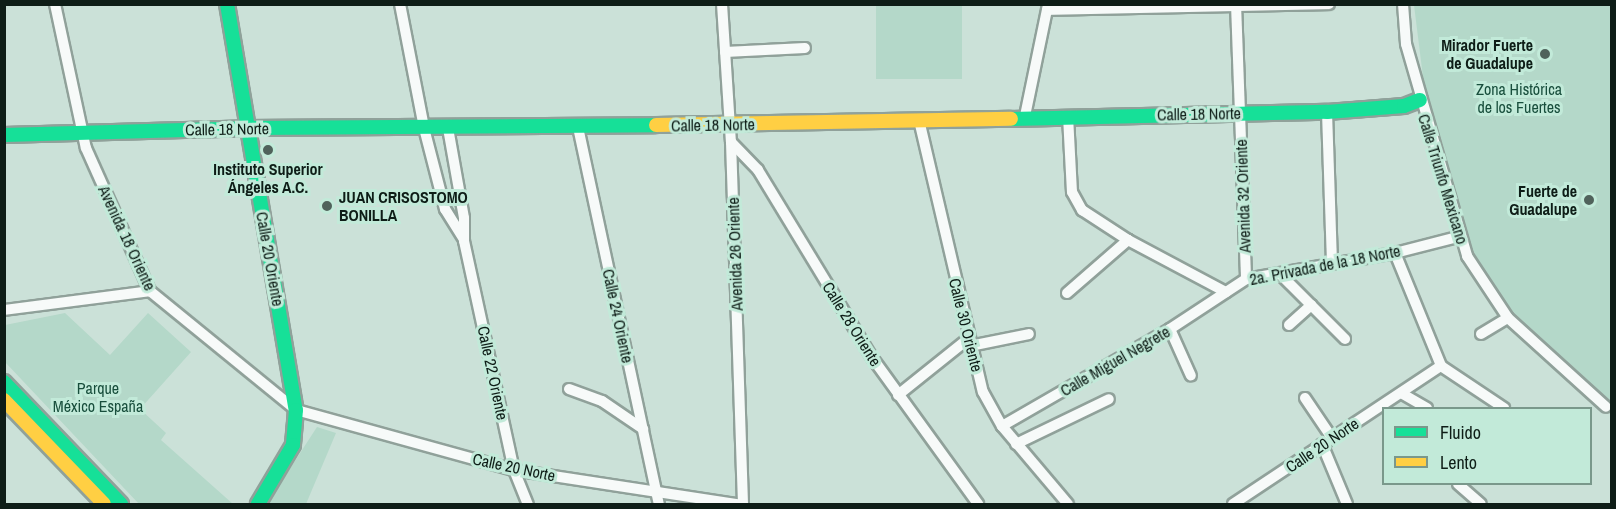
<!DOCTYPE html>
<html>
<head>
<meta charset="utf-8">
<style>
  body { margin:0 }
  #map { position:relative; width:1616px; height:509px; overflow:hidden; background:#cbe1d8; font-family:"Archivo Narrow",sans-serif }
  div>[style] { position:absolute }
  .green>* { inset:0; background:#b4d8c9; transform-origin:0 0 }
  .roads { filter:drop-shadow(2px 0 #90a19a) drop-shadow(-2px 0 #90a19a) drop-shadow(0 2px #90a19a) drop-shadow(0 -2px #90a19a) }
  .street>* { height:10px; margin:-5px; padding:0 5px; transform-origin:5px; border-radius:5px; background:#f7faf9 }
  .fast>* { height:14px; margin:-7px; padding:0 7px; transform-origin:7px; border-radius:7px; background:#16e098 }
  .slow>* { height:14px; margin:-7px; padding:0 7px; transform-origin:7px; border-radius:7px; background:#ffcf43 }
  .dots>* { width:16px; height:16px; translate:-50% -50%; box-sizing:border-box; border:3px solid #c2ead9; border-radius:50% }
  span { translate:-50% -50%; white-space:nowrap; text-align:center; line-height:1.15; -webkit-text-stroke:6px #c2ead9; paint-order:stroke }
  .poi-label { font-size:16px; color:#0e1d17; font-weight:700 }
  .right { translate:-100% -50%; text-align:right }
  .left { translate:0 -50%; text-align:left }
  .park-label { font-size:16px; color:#184e3c }
  .street-label { font-size:16px; color:#0e1d17 }
  .frame { position:absolute; inset:0; border:6px solid #0e1d17; pointer-events:none }
  .legend { position:absolute; left:1382px; top:407px; width:210px; height:78px; box-sizing:border-box; background:#c2ead9; border:2px solid #7a988b; margin:0; padding:8px 10px; list-style:none; font-size:18px; color:#0e1d17 }
  .legend li { display:flex; align-items:center; gap:12px; height:30px }
  .legend b { width:30px; border:2px solid #7a988b }
</style>
</head>
<body>
<div id="map">
  <div class="green">
    <i style="left:876px;top:5px;width:86px;height:74px"></i>
    <i style="clip-path:polygon(1414px 5px,1611px 5px,1611px 404px,1513px 321px,1477px 264px,1428px 117px)"></i>
    <i style="clip-path:polygon(65px 313px,110px 355px,148px 313px,191px 352px,140px 409px,166px 433px,161px 440px,233px 504px,139px 504px,5px 362px,5px 325px)"></i>
    <i style="clip-path:polygon(317px 427px,336px 433px,306px 504px,267px 504px)"></i>
  </div>
  <div class="roads">
    <div class="street">
      <i style="left:55px;top:4px;width:147px;rotate:77.9deg"></i>
      <i style="left:86px;top:148px;width:157px;rotate:65.9deg"></i>
      <i style="left:150px;top:291px;width:188px;rotate:39.2deg"></i>
      <i style="left:296px;top:410px;width:226px;rotate:15.4deg"></i>
      <i style="left:514px;top:470px;width:226px;rotate:8.7deg"></i>
      <i style="left:400px;top:4px;width:126px;rotate:79deg"></i>
      <i style="left:424px;top:128px;width:84px;rotate:75.5deg"></i>
      <i style="left:445px;top:209px;width:36px;rotate:58deg"></i>
      <i style="left:722px;top:4px;width:138px;rotate:86.3deg"></i>
      <i style="left:731px;top:142px;width:362px;rotate:88.1deg"></i>
      <i style="left:1236px;top:4px;width:275px;rotate:87.9deg"></i>
      <i style="left:1403px;top:4px;width:40px;rotate:85.7deg"></i>
      <i style="left:1406px;top:44px;width:221px;rotate:73.9deg"></i>
      <i style="left:1467px;top:256px;width:74px;rotate:56.5deg"></i>
      <i style="left:1508px;top:318px;width:132px;rotate:42.2deg"></i>
      <i style="left:1047px;top:10px;width:282px;rotate:-1.2deg"></i>
      <i style="left:725px;top:52px;width:80px;rotate:-2.9deg"></i>
      <i style="left:1327px;top:112px;width:151px;rotate:88.1deg"></i>
      <i style="left:1025px;top:116px;width:113px;rotate:-78.3deg"></i>
      <i style="left:1068px;top:116px;width:76px;rotate:87deg"></i>
      <i style="left:1072px;top:192px;width:21px;rotate:61deg"></i>
      <i style="left:1082px;top:210px;width:55px;rotate:33.1deg"></i>
      <i style="left:1128px;top:240px;width:111px;rotate:28deg"></i>
      <i style="left:919px;top:120px;width:279px;rotate:76.8deg"></i>
      <i style="left:983px;top:392px;width:39px;rotate:61deg"></i>
      <i style="left:1002px;top:426px;width:102px;rotate:49.8deg"></i>
      <i style="left:578px;top:127px;width:386px;rotate:77.9deg"></i>
      <i style="left:448px;top:128px;width:91px;rotate:79.9deg"></i>
      <i style="left:464px;top:218px;width:23px;rotate:90deg"></i>
      <i style="left:464px;top:241px;width:234px;rotate:77.7deg"></i>
      <i style="left:514px;top:470px;width:37px;rotate:68deg"></i>
      <i style="left:731px;top:142px;width:39px;rotate:46deg"></i>
      <i style="left:758px;top:170px;width:218px;rotate:58.7deg"></i>
      <i style="left:871px;top:356px;width:183px;rotate:54.1deg"></i>
      <i style="left:1395px;top:253px;width:122px;rotate:67.8deg"></i>
      <i style="left:1280px;top:274px;width:92px;rotate:45deg"></i>
      <i style="left:1067px;top:293px;width:81px;rotate:-41deg"></i>
      <i style="left:4px;top:310px;width:147px;rotate:-7.4deg"></i>
      <i style="left:1289px;top:325px;width:30px;rotate:-42deg"></i>
      <i style="left:1170px;top:329px;width:51px;rotate:65.9deg"></i>
      <i style="left:1481px;top:334px;width:31px;rotate:-31deg"></i>
      <i style="left:970px;top:346px;width:60px;rotate:-11.5deg"></i>
      <i style="left:1441px;top:366px;width:76px;rotate:33.7deg"></i>
      <i style="left:569px;top:389px;width:35px;rotate:20deg"></i>
      <i style="left:602px;top:401px;width:50px;rotate:34.3deg"></i>
      <i style="left:1401px;top:393px;width:30px;rotate:30deg"></i>
      <i style="left:898px;top:395px;width:90px;rotate:-38.7deg"></i>
      <i style="left:1305px;top:398px;width:48px;rotate:56deg"></i>
      <i style="left:1002px;top:426px;width:194px;rotate:-30deg"></i>
      <i style="left:1170px;top:329px;width:91px;rotate:-33.3deg"></i>
      <i style="left:1246px;top:279px;width:151px;rotate:-9.9deg"></i>
      <i style="left:1395px;top:253px;width:65px;rotate:-14.3deg"></i>
      <i style="left:1016px;top:444px;width:103px;rotate:-25.8deg"></i>
      <i style="left:1322px;top:444px;width:65px;rotate:67.4deg"></i>
      <i style="left:1458px;top:484px;width:30px;rotate:41deg"></i>
      <i style="left:1233px;top:504px;width:250px;rotate:-33.6deg"></i>
    </div>
    <div class="fast">
      <i style="left:227px;top:4px;width:412px;rotate:80.4deg"></i>
      <i style="left:296px;top:410px;width:35px;rotate:95deg"></i>
      <i style="left:293px;top:445px;width:69px;rotate:120.7deg"></i>
      <i style="left:1011px;top:119px;width:316px;rotate:-1.3deg"></i>
      <i style="left:1327px;top:112px;width:77px;rotate:-4.5deg"></i>
      <i style="left:1404px;top:106px;width:17px;rotate:-21deg"></i>
      <i style="left:4px;top:135px;width:244px;rotate:-1.6deg"></i>
      <i style="left:248px;top:128px;width:408px;rotate:-0.4deg"></i>
      <i style="left:4px;top:382px;width:169px;rotate:46.2deg"></i>
    </div>
    <div class="slow">
      <i style="left:656px;top:125px;width:355px;rotate:-1deg"></i>
      <i style="left:4px;top:400px;width:144px;rotate:46.1deg"></i>
    </div>
  </div>
  <div class="dots">
    <i style="left:1545px;top:54px;background:#50625b"></i>
    <i style="left:268px;top:150px;background:#50625b"></i>
    <i style="left:1589px;top:200px;background:#50625b"></i>
    <i style="left:327px;top:206px;background:#50625b"></i>
  </div>
  <div class="poi-label">
    <span class="right" style="left:1533px;top:54px">Mirador Fuerte<br>de Guadalupe</span>
    <span style="left:268px;top:178px">Instituto Superior<br>Ángeles A.C.</span>
    <span class="right" style="left:1577px;top:200px">Fuerte de<br>Guadalupe</span>
    <span class="left" style="left:339px;top:206px">JUAN CRISOSTOMO<br>BONILLA</span>
  </div>
  <div class="park-label">
    <span style="left:1519px;top:98px">Zona Histórica<br>de los Fuertes</span>
    <span style="left:98px;top:397px">Parque<br>México España</span>
  </div>
  <div class="street-label">
    <span style="left:1199px;top:114px;rotate:-1deg">Calle 18 Norte</span>
    <span style="left:713px;top:125px;rotate:-1deg">Calle 18 Norte</span>
    <span style="left:227px;top:129px;rotate:-1deg">Calle 18 Norte</span>
    <span style="left:1443px;top:179px;rotate:73deg">Calle Triunfo Mexicano</span>
    <span style="left:1243px;top:196px;rotate:-92deg">Avenida 32 Oriente</span>
    <span style="left:127px;top:238px;rotate:65deg">Avenida 18 Oriente</span>
    <span style="left:735px;top:254px;rotate:-92deg">Avenida 26 Oriente</span>
    <span style="left:270px;top:259px;rotate:80deg">Calle 20 Oriente</span>
    <span style="left:1325px;top:265px;rotate:-11deg">2a. Privada de la 18 Norte</span>
    <span style="left:618px;top:316px;rotate:78deg">Calle 24 Oriente</span>
    <span style="left:852px;top:324px;rotate:58deg">Calle 28 Oriente</span>
    <span style="left:966px;top:325px;rotate:76deg">Calle 30 Oriente</span>
    <span style="left:1115px;top:361px;rotate:-30deg">Calle Miguel Negrete</span>
    <span style="left:493px;top:373px;rotate:78deg">Calle 22 Oriente</span>
    <span style="left:1322px;top:445px;rotate:-34deg">Calle 20 Norte</span>
    <span style="left:514px;top:467px;rotate:12deg">Calle 20 Norte</span>
  </div>
  <div class="frame"></div>
  <ul class="legend">
  <li><b style="height:8px;background:#16e098"></b>Fluido</li>
  <li><b style="height:8px;background:#ffcf43"></b>Lento</li>
  </ul>
</div>
</body>
</html>
